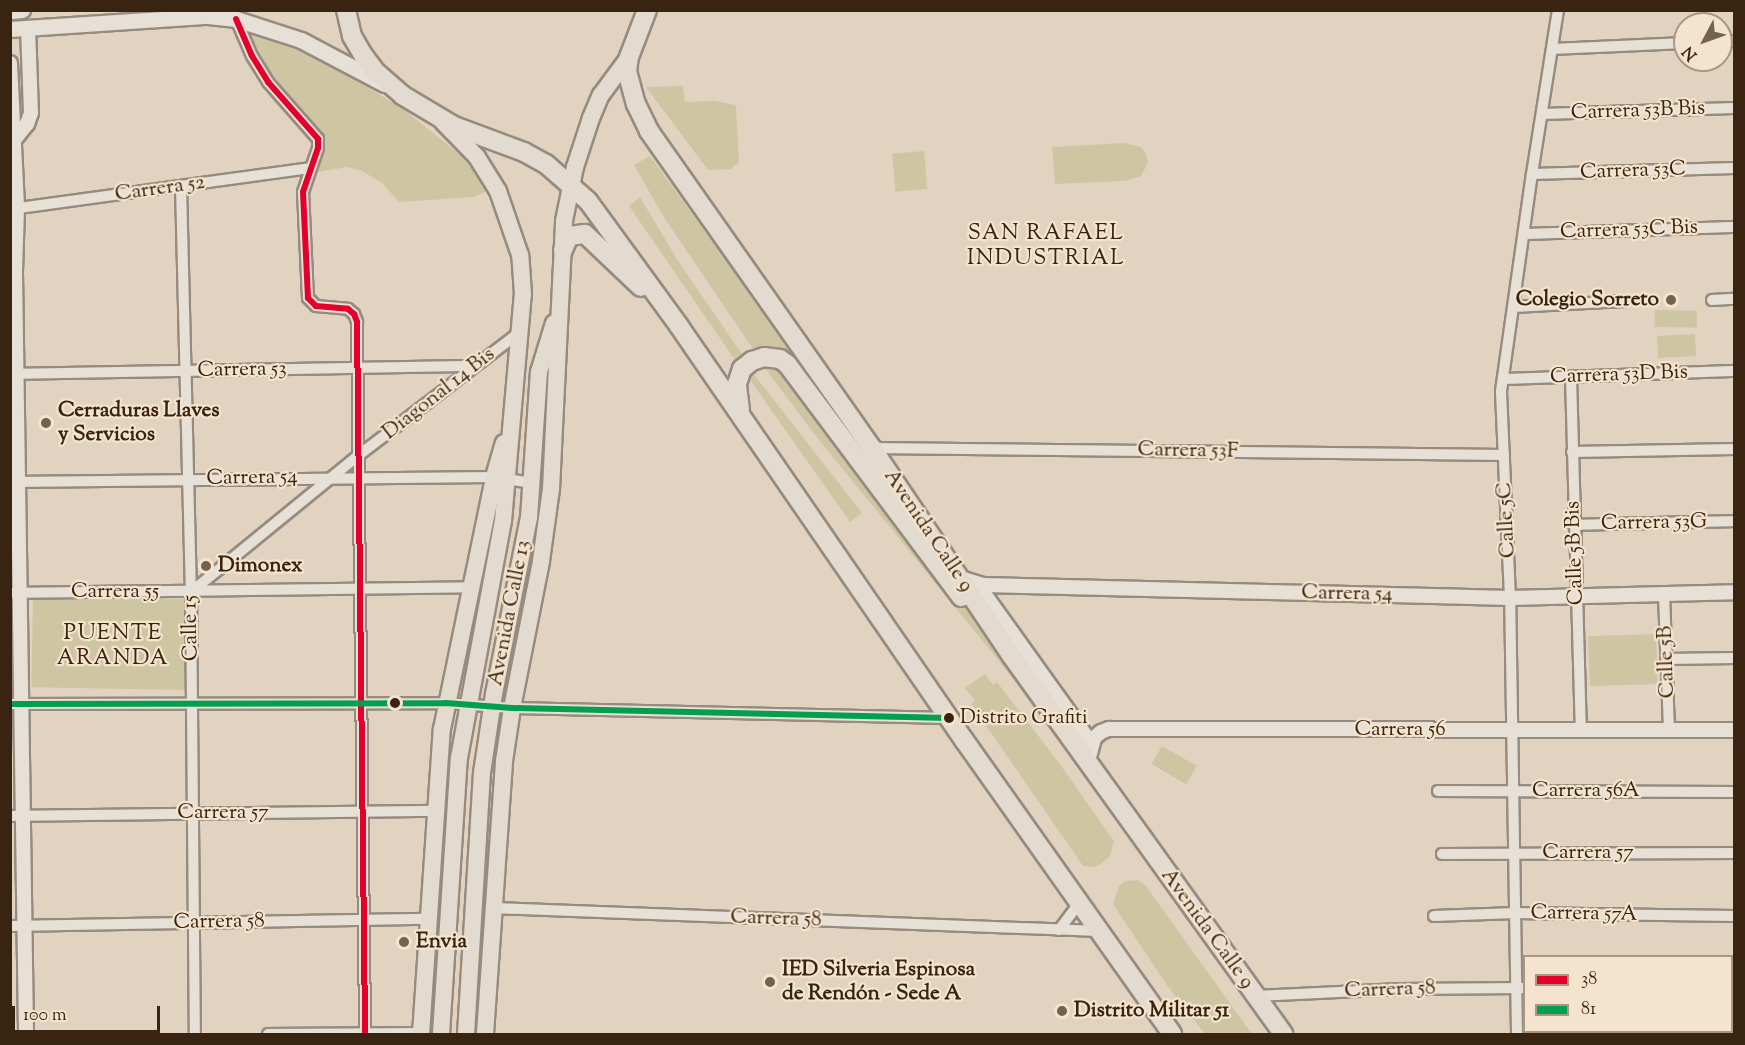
<!DOCTYPE html>
<html>
<head>
<meta charset="utf-8">
<style>
  body { margin:0 }
  #map { position:relative; width:1745px; height:1045px; overflow:hidden; background:#e1d3c0; font-family:"Sorts Mill Goudy",serif }
  div>[style] { position:absolute }
  .green>* { inset:0; background:#cec6a2; transform-origin:0 0 }
  .roads { filter:drop-shadow(2px 0 #968b7e) drop-shadow(-2px 0 #968b7e) drop-shadow(0 2px #968b7e) drop-shadow(0 -2px #968b7e) }
  .minor>* { height:10px; margin:-5px; padding:0 5px; transform-origin:5px; border-radius:5px; background:#e7e0d6 }
  .tertiary>* { height:14px; margin:-7px; padding:0 7px; transform-origin:7px; border-radius:7px; background:#e7e0d6 }
  .secondary>* { height:15px; margin:-7.5px; padding:0 7.5px; transform-origin:7.5px; border-radius:7.5px; background:#e7e0d6 }
  .primary>* { height:16px; margin:-8px; padding:0 8px; transform-origin:8px; border-radius:8px; background:#e3dbcf }
  .trunk>* { height:18px; margin:-9px; padding:0 9px; transform-origin:9px; border-radius:9px; background:#e3dbcf }
  .bus-1>* { height:6px; margin:-3px; padding:0 3px; transform-origin:3px; border-radius:3px; background:#e4002b }
  .bus-2>* { height:6px; margin:-3px; padding:0 3px; transform-origin:3px; border-radius:3px; background:#039f4e }
  .dots>* { width:16px; height:16px; translate:-50% -50%; box-sizing:border-box; border:3px solid #f4e4ce; border-radius:50% }
  span { translate:-50% -50%; white-space:nowrap; text-align:center; line-height:1.15; -webkit-text-stroke:4.5px #f4e4ce; paint-order:stroke }
  .bus-label { font-size:20px; color:#392311 }
  .left { translate:0 -50%; text-align:left }
  .street-label { font-size:21px; color:#392311 }
  .poi-label { font-size:21px; color:#392311; font-weight:700 }
  .right { translate:-100% -50%; text-align:right }
  .neighbourhood-label { font-size:22px; color:#392311; letter-spacing:1.5px }
  .frame { position:absolute; inset:0; border:12px solid #392311; pointer-events:none }
  .legend { position:absolute; left:1523px; top:955px; width:210px; height:78px; box-sizing:border-box; background:#f4e4ce; border:2px solid #a99782; margin:0; padding:8px 10px; list-style:none; font-size:18px; color:#392311 }
  .legend li { display:flex; align-items:center; gap:12px; height:30px }
  .legend b { width:30px; border:2px solid #a99782 }
  .north { position:absolute; left:1673px; top:12px; width:60px; height:60px; box-sizing:border-box; background:#f4e4ce; border:2px solid #a99782; border-radius:50%; rotate:229deg; font-size:16px; font-weight:700; line-height:24px; text-align:center; color:#392311 }
  .north::after { content:''; display:block; margin:auto; width:21px; height:27px; background:#74614e; clip-path:polygon(50% 0,100% 100%,50% 72%,0 100%) }
  .scale { position:absolute; left:12px; top:1006px; width:148px; height:27px; box-sizing:border-box; border:3px solid #392311; border-top:0; padding-left:8px; font-size:18px; line-height:21px; white-space:nowrap; color:#392311; -webkit-text-stroke:4px #f4e4ce; paint-order:stroke }
</style>
</head>
<body>
<div id="map">
  <div class="green">
    <i style="clip-path:polygon(249px 33px,280px 40px,323px 60px,403px 109px,463px 157px,489px 190px,474px 197px,399px 202px,382px 183px,362px 171px,347px 167px,318px 172px,323px 147px,321px 134px,269px 70px)"></i>
    <i style="clip-path:polygon(683px 86px,685px 102px,715px 101px,736px 105px,739px 163px,730px 169px,708px 170px,646px 87px)"></i>
    <i style="clip-path:polygon(1124px 143px,1141px 147px,1146px 154px,1148px 163px,1141px 176px,1125px 181px,1055px 184px,1052px 147px)"></i>
    <i style="left:924px;top:151px;width:38px;height:32px;rotate:85deg"></i>
    <i style="clip-path:polygon(650px 156px,721px 253px,793px 356px,762px 348px,753px 349px,663px 216px,634px 165px)"></i>
    <i style="clip-path:polygon(640px 197px,678px 261px,742px 354px,735px 360px,629px 206px)"></i>
    <i style="left:1655px;top:310px;width:42px;height:17px;rotate:1deg"></i>
    <i style="left:1695px;top:334px;width:22px;height:38px;rotate:87deg"></i>
    <i style="clip-path:polygon(761px 363px,780px 367px,993px 644px,1055px 730px,1071px 758px,1007px 671px,815px 435px)"></i>
    <i style="clip-path:polygon(752px 372px,862px 513px,850px 522px,748px 377px)"></i>
    <i style="left:190px;top:599px;width:91px;height:157px;rotate:91deg"></i>
    <i style="left:1656px;top:634px;width:50px;height:68px;rotate:88deg"></i>
    <i style="clip-path:polygon(985px 674px,993px 685px,997px 682px,1059px 763px,1114px 841px,1110px 856px,1102px 863px,1094px 867px,1083px 866px,971px 704px,975px 701px,965px 688px)"></i>
    <i style="left:1162px;top:746px;width:40px;height:21px;rotate:30deg"></i>
    <i style="clip-path:polygon(1138px 880px,1146px 886px,1252px 1034px,1205px 1034px,1169px 988px,1113px 904px,1119px 886px,1125px 881px)"></i>
  </div>
  <div class="roads">
    <div class="minor">
      <i style="left:236px;top:19px;width:40px;rotate:66.6deg"></i>
      <i style="left:252px;top:56px;width:31px;rotate:58deg"></i>
      <i style="left:268px;top:82px;width:76px;rotate:48.7deg"></i>
      <i style="left:318px;top:139px;width:9px;rotate:90deg"></i>
      <i style="left:318px;top:148px;width:46px;rotate:108.8deg"></i>
      <i style="left:303px;top:192px;width:106px;rotate:87.3deg"></i>
      <i style="left:308px;top:298px;width:11px;rotate:45deg"></i>
      <i style="left:316px;top:306px;width:32px;rotate:5deg"></i>
      <i style="left:348px;top:309px;width:8px;rotate:40deg"></i>
      <i style="left:354px;top:314px;width:9px;rotate:69deg"></i>
      <i style="left:357px;top:322px;width:710px;rotate:89.35deg"></i>
      <i style="left:1721px;top:42px;width:13px;rotate:-4deg"></i>
      <i style="left:1552px;top:49px;width:133px;rotate:-2.6deg"></i>
      <i style="left:1542px;top:114px;width:192px;rotate:-1.8deg"></i>
      <i style="left:1532px;top:174px;width:202px;rotate:-1.7deg"></i>
      <i style="left:181px;top:186px;width:406px;rotate:88.6deg"></i>
      <i style="left:191px;top:592px;width:442px;rotate:89.5deg"></i>
      <i style="left:11px;top:209px;width:302px;rotate:-7.8deg"></i>
      <i style="left:1524px;top:234px;width:210px;rotate:-1.9deg"></i>
      <i style="left:1712px;top:300px;width:22px;rotate:-3deg"></i>
      <i style="left:1514px;top:307px;width:110px;rotate:-3.1deg"></i>
      <i style="left:11px;top:374px;width:462px;rotate:-1deg"></i>
      <i style="left:1571px;top:377px;width:353px;rotate:88.4deg"></i>
      <i style="left:1503px;top:379px;width:231px;rotate:-2deg"></i>
      <i style="left:872px;top:448px;width:632px;rotate:0.63deg"></i>
      <i style="left:1572px;top:452px;width:162px;rotate:-1.1deg"></i>
      <i style="left:10px;top:482px;width:484px;rotate:-0.6deg"></i>
      <i style="left:494px;top:477px;width:38px;rotate:9deg"></i>
      <i style="left:1574px;top:525px;width:160px;rotate:-1.4deg"></i>
      <i style="left:191px;top:592px;width:217px;rotate:-39.2deg"></i>
      <i style="left:359px;top:455px;width:203px;rotate:-37.4deg"></i>
      <i style="left:10px;top:593px;width:461px;rotate:-0.7deg"></i>
      <i style="left:1664px;top:594px;width:136px;rotate:87.9deg"></i>
      <i style="left:1667px;top:659px;width:67px;rotate:-0.9deg"></i>
      <i style="left:10px;top:704px;width:436px;rotate:-0.1deg"></i>
      <i style="left:446px;top:703px;width:66px;rotate:4.3deg"></i>
      <i style="left:512px;top:708px;width:437px;rotate:1.3deg"></i>
      <i style="left:1438px;top:791px;width:296px;rotate:0.2deg"></i>
      <i style="left:10px;top:816px;width:425px;rotate:-0.7deg"></i>
      <i style="left:1442px;top:854px;width:292px;rotate:-0.2deg"></i>
      <i style="left:493px;top:908px;width:606px;rotate:2.17deg"></i>
      <i style="left:1434px;top:916px;width:81px;rotate:-2.1deg"></i>
      <i style="left:1515px;top:913px;width:219px;rotate:0.8deg"></i>
      <i style="left:10px;top:926px;width:418px;rotate:-1deg"></i>
      <i style="left:1059px;top:930px;width:34px;rotate:-53deg"></i>
      <i style="left:1732px;top:981px;width:2px"></i>
      <i style="left:1256px;top:996px;width:145px;rotate:-2.8deg"></i>
      <i style="left:1401px;top:989px;width:123px;rotate:-0.5deg"></i>
      <i style="left:268px;top:1034px;width:153px;rotate:-0.4deg"></i>
      <i style="left:1517px;top:1034px;width:436px;rotate:-90.9deg"></i>
      <i style="left:1510px;top:598px;width:207px;rotate:-92.5deg"></i>
      <i style="left:1501px;top:391px;width:219px;rotate:-81.9deg"></i>
      <i style="left:1532px;top:174px;width:166px;rotate:-81deg"></i>
    </div>
    <div class="tertiary">
      <i style="left:10px;top:63px;width:145px;rotate:87.2deg"></i>
      <i style="left:17px;top:208px;width:64px;rotate:91.8deg"></i>
      <i style="left:15px;top:272px;width:762px;rotate:89.17deg"></i>
      <i style="left:14px;top:140px;width:21px;rotate:-51deg"></i>
      <i style="left:27px;top:124px;width:12px;rotate:-70deg"></i>
      <i style="left:31px;top:113px;width:85px;rotate:-92deg"></i>
      <i style="left:960px;top:578px;width:24px;rotate:17deg"></i>
      <i style="left:983px;top:585px;width:527px;rotate:1.41deg"></i>
      <i style="left:1510px;top:598px;width:224px;rotate:-1.5deg"></i>
      <i style="left:978px;top:585px;width:194px;rotate:54.4deg"></i>
      <i style="left:1088px;top:761px;width:24px;rotate:-75deg"></i>
      <i style="left:1094px;top:738px;width:9px;rotate:-41deg"></i>
      <i style="left:1101px;top:732px;width:9px;rotate:-21deg"></i>
      <i style="left:1109px;top:729px;width:625px;rotate:0.09deg"></i>
    </div>
    <div class="secondary">
      <i style="left:10px;top:11px;width:12px;rotate:-5deg"></i>
      <i style="left:10px;top:29px;width:198px;rotate:-3.8deg"></i>
      <i style="left:208px;top:16px;width:28px;rotate:6deg"></i>
      <i style="left:236px;top:19px;width:68px;rotate:17.9deg"></i>
      <i style="left:301px;top:40px;width:94px;rotate:27.9deg"></i>
    </div>
    <div class="primary">
      <i style="left:421px;top:1034px;width:306px;rotate:-86.1deg"></i>
      <i style="left:442px;top:729px;width:257px;rotate:-78.3deg"></i>
      <i style="left:494px;top:477px;width:35px;rotate:-74deg"></i>
      <i style="left:441px;top:1034px;width:277px;rotate:-86.3deg"></i>
      <i style="left:459px;top:758px;width:241px;rotate:-79.5deg"></i>
      <i style="left:503px;top:521px;width:228px;rotate:-85deg"></i>
      <i style="left:523px;top:294px;width:39px;rotate:-94deg"></i>
      <i style="left:520px;top:255px;width:68px;rotate:-109deg"></i>
      <i style="left:498px;top:191px;width:40px;rotate:-122deg"></i>
      <i style="left:477px;top:157px;width:49px;rotate:-134.2deg"></i>
      <i style="left:466px;top:1034px;width:261px;rotate:-86.5deg"></i>
      <i style="left:482px;top:773px;width:80px;rotate:-81.4deg"></i>
      <i style="left:494px;top:694px;width:179px;rotate:-78.8deg"></i>
      <i style="left:529px;top:518px;width:146px;rotate:-86.1deg"></i>
      <i style="left:539px;top:372px;width:51px;rotate:-73deg"></i>
      <i style="left:485px;top:1034px;width:274px;rotate:-86deg"></i>
      <i style="left:504px;top:761px;width:54px;rotate:-81.4deg"></i>
      <i style="left:512px;top:708px;width:150px;rotate:-78.8deg"></i>
      <i style="left:541px;top:561px;width:73px;rotate:-82.1deg"></i>
      <i style="left:551px;top:489px;width:268px;rotate:-87.2deg"></i>
      <i style="left:564px;top:221px;width:55px;rotate:-78.5deg"></i>
      <i style="left:575px;top:167px;width:52px;rotate:-71.9deg"></i>
      <i style="left:591px;top:118px;width:25px;rotate:-67deg"></i>
      <i style="left:601px;top:95px;width:47px;rotate:-53.6deg"></i>
    </div>
    <div class="trunk">
      <i style="left:346px;top:10px;width:27px;rotate:77deg"></i>
      <i style="left:352px;top:36px;width:22px;rotate:60deg"></i>
      <i style="left:363px;top:55px;width:21px;rotate:53deg"></i>
      <i style="left:376px;top:72px;width:35px;rotate:41deg"></i>
      <i style="left:402px;top:95px;width:61px;rotate:30.8deg"></i>
      <i style="left:454px;top:126px;width:75px;rotate:20.4deg"></i>
      <i style="left:524px;top:152px;width:25px;rotate:29deg"></i>
      <i style="left:546px;top:164px;width:56px;rotate:41.4deg"></i>
      <i style="left:588px;top:201px;width:155px;rotate:53.9deg"></i>
      <i style="left:679px;top:326px;width:503px;rotate:55.46deg"></i>
      <i style="left:964px;top:740px;width:360px;rotate:54.7deg"></i>
      <i style="left:647px;top:10px;width:50px;rotate:111deg"></i>
      <i style="left:629px;top:57px;width:14px;rotate:98deg"></i>
      <i style="left:627px;top:71px;width:34px;rotate:75deg"></i>
      <i style="left:636px;top:104px;width:30px;rotate:64deg"></i>
      <i style="left:649px;top:131px;width:388px;rotate:54.9deg"></i>
      <i style="left:872px;top:448px;width:249px;rotate:56.1deg"></i>
      <i style="left:1011px;top:655px;width:467px;rotate:54.3deg"></i>
      <i style="left:563px;top:250px;width:15px;rotate:-67deg"></i>
      <i style="left:569px;top:236px;width:16px;rotate:-7deg"></i>
      <i style="left:585px;top:234px;width:77px;rotate:43.4deg"></i>
      <i style="left:740px;top:410px;width:26px;rotate:-97deg"></i>
      <i style="left:737px;top:384px;width:16px;rotate:-72deg"></i>
      <i style="left:742px;top:369px;width:13px;rotate:-39deg"></i>
      <i style="left:752px;top:361px;width:13px;rotate:-18deg"></i>
      <i style="left:764px;top:357px;width:16px;rotate:7deg"></i>
      <i style="left:780px;top:359px;width:9px;rotate:36deg"></i>
      <i style="left:787px;top:364px;width:291px;rotate:53.2deg"></i>
    </div>
  </div>
  <div class="bus-1">
    <i style="left:236px;top:19px;width:40px;rotate:66.6deg"></i>
    <i style="left:252px;top:56px;width:31px;rotate:58deg"></i>
    <i style="left:268px;top:82px;width:76px;rotate:48.7deg"></i>
    <i style="left:318px;top:139px;width:9px;rotate:90deg"></i>
    <i style="left:318px;top:148px;width:46px;rotate:108.8deg"></i>
    <i style="left:303px;top:192px;width:106px;rotate:87.3deg"></i>
    <i style="left:308px;top:298px;width:11px;rotate:45deg"></i>
    <i style="left:316px;top:306px;width:32px;rotate:5deg"></i>
    <i style="left:348px;top:309px;width:8px;rotate:40deg"></i>
    <i style="left:354px;top:314px;width:9px;rotate:69deg"></i>
    <i style="left:357px;top:322px;width:710px;rotate:89.35deg"></i>
  </div>
  <div class="bus-2">
    <i style="left:10px;top:704px;width:436px;rotate:-0.1deg"></i>
    <i style="left:446px;top:703px;width:66px;rotate:4.3deg"></i>
    <i style="left:512px;top:708px;width:437px;rotate:1.3deg"></i>
  </div>
  <div class="dots">
    <i style="left:1671px;top:300px;background:#74614e"></i>
    <i style="left:46px;top:423px;background:#74614e"></i>
    <i style="left:206px;top:566px;background:#74614e"></i>
    <i style="left:395px;top:703px;background:#392311"></i>
    <i style="left:949px;top:718px;background:#392311"></i>
    <i style="left:404px;top:942px;background:#74614e"></i>
    <i style="left:770px;top:982px;background:#74614e"></i>
    <i style="left:1062px;top:1011px;background:#74614e"></i>
  </div>
  <div class="bus-label">
    <span class="left" style="left:960px;top:718px">Distrito Grafiti</span>
  </div>
  <div class="street-label">
    <span style="left:1638px;top:111px;rotate:-2deg">Carrera 53B Bis</span>
    <span style="left:1633px;top:171px;rotate:-2deg">Carrera 53C</span>
    <span style="left:160px;top:189px;rotate:-8deg">Carrera 52</span>
    <span style="left:1629px;top:230px;rotate:-2deg">Carrera 53C Bis</span>
    <span style="left:242px;top:370px;rotate:-1deg">Carrera 53</span>
    <span style="left:1619px;top:375px;rotate:-2deg">Carrera 53D Bis</span>
    <span style="left:439px;top:394px;rotate:-38deg">Diagonal 14 Bis</span>
    <span style="left:1188px;top:451px;rotate:1deg">Carrera 53F</span>
    <span style="left:252px;top:478px;rotate:-1deg">Carrera 54</span>
    <span style="left:1507px;top:520px;rotate:-93deg">Calle 5C</span>
    <span style="left:1654px;top:523px;rotate:-1deg">Carrera 53G</span>
    <span style="left:928px;top:531px;rotate:56deg">Avenida Calle 9</span>
    <span style="left:1575px;top:553px;rotate:-92deg">Calle 5B Bis</span>
    <span style="left:115px;top:592px">Carrera 55</span>
    <span style="left:1347px;top:594px;rotate:1deg">Carrera 54</span>
    <span style="left:510px;top:613px;rotate:-79deg">Avenida Calle 13</span>
    <span style="left:191px;top:628px;rotate:-91deg">Calle 15</span>
    <span style="left:1667px;top:662px;rotate:-92deg">Calle 5B</span>
    <span style="left:1400px;top:730px">Carrera 56</span>
    <span style="left:1586px;top:791px">Carrera 56A</span>
    <span style="left:223px;top:813px">Carrera 57</span>
    <span style="left:1588px;top:853px">Carrera 57</span>
    <span style="left:1584px;top:914px;rotate:1deg">Carrera 57A</span>
    <span style="left:776px;top:919px;rotate:2deg">Carrera 58</span>
    <span style="left:219px;top:922px;rotate:-1deg">Carrera 58</span>
    <span style="left:1207px;top:929px;rotate:54deg">Avenida Calle 9</span>
    <span style="left:1390px;top:990px;rotate:-2deg">Carrera 58</span>
  </div>
  <div class="poi-label">
    <span class="right" style="left:1659px;top:300px">Colegio Sorreto</span>
    <span class="left" style="left:58px;top:423px">Cerraduras Llaves<br>y Servicios</span>
    <span class="left" style="left:218px;top:566px">Dimonex</span>
    <span class="left" style="left:416px;top:942px">Envia</span>
    <span class="left" style="left:782px;top:982px">IED Silveria Espinosa<br>de Rendón - Sede A</span>
    <span class="left" style="left:1074px;top:1011px">Distrito Militar 51</span>
  </div>
  <div class="neighbourhood-label">
    <span style="left:1046px;top:247px">SAN RAFAEL<br>INDUSTRIAL</span>
    <span style="left:113px;top:647px">PUENTE<br>ARANDA</span>
  </div>
  <div class="frame"></div>
  <ul class="legend">
  <li><b style="height:8px;background:#e4002b"></b>38</li>
  <li><b style="height:8px;background:#039f4e"></b>81</li>
  </ul>
  <div class="north">N</div>
  <div class="scale">100 m</div>
</div>
</body>
</html>
